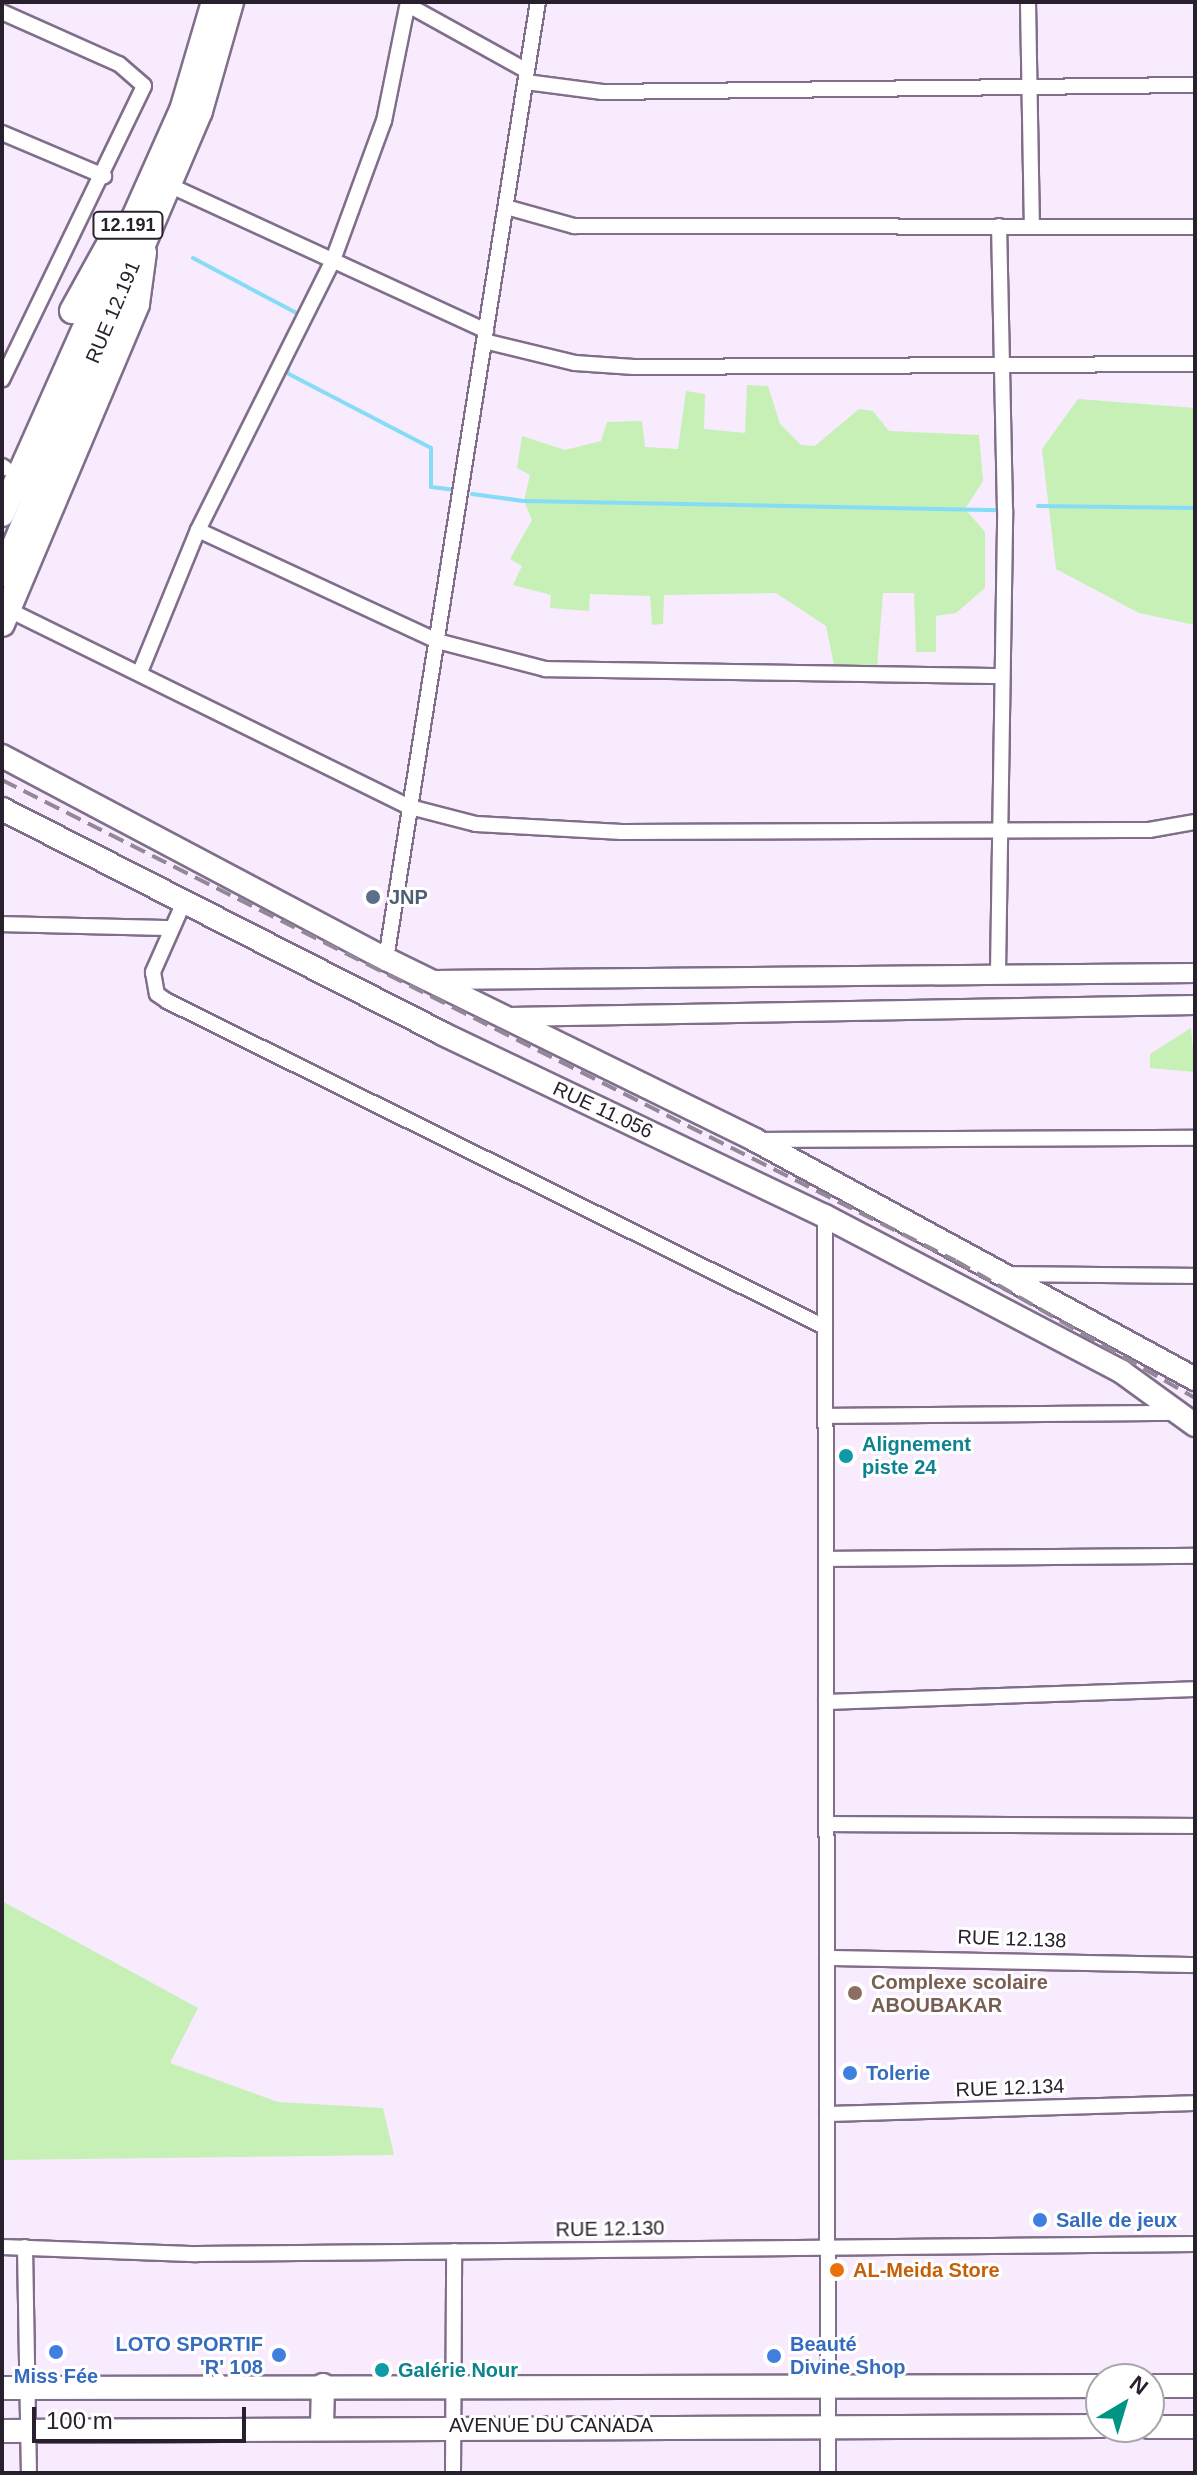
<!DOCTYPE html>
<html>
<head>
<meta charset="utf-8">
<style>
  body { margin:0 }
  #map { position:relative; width:1197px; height:2475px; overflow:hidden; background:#f8ebfe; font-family:Arial,sans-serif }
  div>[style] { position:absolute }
  .green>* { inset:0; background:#c6f0b6 }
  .stream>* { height:4px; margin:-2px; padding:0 2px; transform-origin:2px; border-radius:2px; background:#86dcf6 }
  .roads { filter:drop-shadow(2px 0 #806e8a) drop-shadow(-2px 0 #806e8a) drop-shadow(0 2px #806e8a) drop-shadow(0 -2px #806e8a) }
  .minor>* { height:14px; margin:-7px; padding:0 7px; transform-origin:7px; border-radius:7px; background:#fff }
  .tertiary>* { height:18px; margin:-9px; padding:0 9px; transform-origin:9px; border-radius:9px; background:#fff }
  .secondary>* { height:22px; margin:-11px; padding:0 11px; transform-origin:11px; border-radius:11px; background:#fff }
  .primary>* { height:24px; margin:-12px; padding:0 12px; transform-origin:12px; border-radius:12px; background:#fff }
  .rail>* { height:4px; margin-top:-2px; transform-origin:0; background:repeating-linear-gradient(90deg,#928897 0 16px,transparent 0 24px) }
  .dots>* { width:22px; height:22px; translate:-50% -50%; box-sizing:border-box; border:4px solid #fff; border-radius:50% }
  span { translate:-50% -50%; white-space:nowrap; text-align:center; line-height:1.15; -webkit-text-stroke:6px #fff; paint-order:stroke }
  .shield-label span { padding:2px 6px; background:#fff; border:2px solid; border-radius:6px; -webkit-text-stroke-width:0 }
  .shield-label { font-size:18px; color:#28202c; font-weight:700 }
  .street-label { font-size:20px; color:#28202c }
  .service-label { font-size:20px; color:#4e5e75; font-weight:700 }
  .left { translate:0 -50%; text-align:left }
  .culture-label { font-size:20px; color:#0d838f; font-weight:700 }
  .education-label { font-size:20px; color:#785e54; font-weight:700 }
  .shop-label { font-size:20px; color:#366cbe; font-weight:700 }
  .right { translate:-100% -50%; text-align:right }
  .food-label { font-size:20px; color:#c56008; font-weight:700 }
  .frame { position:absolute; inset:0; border:4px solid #28202c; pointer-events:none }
  .north { position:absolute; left:1085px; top:2363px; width:80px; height:80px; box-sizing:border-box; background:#fff; border:2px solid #a9a6ab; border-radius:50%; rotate:38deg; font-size:22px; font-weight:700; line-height:32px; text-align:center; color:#28202c }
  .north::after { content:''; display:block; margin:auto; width:28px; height:36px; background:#009483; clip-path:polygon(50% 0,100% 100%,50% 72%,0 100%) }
  .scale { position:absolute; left:32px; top:2407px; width:214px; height:36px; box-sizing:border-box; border:4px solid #28202c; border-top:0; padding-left:10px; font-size:24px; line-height:28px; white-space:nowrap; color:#28202c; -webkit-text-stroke:6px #fff; paint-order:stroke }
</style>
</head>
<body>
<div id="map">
  <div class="green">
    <i style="clip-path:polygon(747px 385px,768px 386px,780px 424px,801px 445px,815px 446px,859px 409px,873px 411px,889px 431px,979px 435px,983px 481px,965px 509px,985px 532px,985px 588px,956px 613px,936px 616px,936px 652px,916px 652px,914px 593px,883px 593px,877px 667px,834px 665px,826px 626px,776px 593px,664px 595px,663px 624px,652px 625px,650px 596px,590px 594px,589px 611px,550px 608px,551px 595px,513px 585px,522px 566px,510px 559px,532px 520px,524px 501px,530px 475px,517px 468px,522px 436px,565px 450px,601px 441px,607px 422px,642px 421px,645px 447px,678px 449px,686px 391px,705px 394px,704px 429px,745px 433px)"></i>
    <i style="clip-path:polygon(1078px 399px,1195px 408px,1195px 625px,1139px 613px,1056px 569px,1042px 449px)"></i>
    <i style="clip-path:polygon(1191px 1028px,1195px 1072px,1150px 1068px,1150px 1054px)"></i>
    <i style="clip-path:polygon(2px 1901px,198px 2008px,170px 2063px,278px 2102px,383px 2108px,394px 2155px,2px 2160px)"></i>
  </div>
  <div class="stream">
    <i style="left:193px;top:258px;width:121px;rotate:28deg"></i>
    <i style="left:290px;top:358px;width:15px;rotate:101deg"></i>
    <i style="left:287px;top:373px;width:162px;rotate:27.5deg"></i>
    <i style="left:431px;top:448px;width:39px;rotate:90deg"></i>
    <i style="left:431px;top:487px;width:25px;rotate:7deg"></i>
    <i style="left:472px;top:494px;width:52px;rotate:7.7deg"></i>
    <i style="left:524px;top:501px;width:477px;rotate:1.1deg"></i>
    <i style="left:1038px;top:506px;width:157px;rotate:0.7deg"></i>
  </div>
  <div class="roads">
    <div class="minor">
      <i style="left:1028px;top:2px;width:224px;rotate:89deg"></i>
      <i style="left:408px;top:5px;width:136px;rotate:29deg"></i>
      <i style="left:2px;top:12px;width:128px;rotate:24deg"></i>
      <i style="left:119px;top:64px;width:33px;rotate:41deg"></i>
      <i style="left:144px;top:86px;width:326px;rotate:115.8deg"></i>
      <i style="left:526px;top:82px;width:77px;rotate:7.5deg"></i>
      <i style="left:602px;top:92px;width:593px;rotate:-0.68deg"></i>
      <i style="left:2px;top:133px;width:111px;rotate:22.9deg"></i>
      <i style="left:169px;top:185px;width:349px;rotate:24.7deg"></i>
      <i style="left:506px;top:207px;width:71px;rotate:15.6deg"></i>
      <i style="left:574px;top:226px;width:621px;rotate:0.09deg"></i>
      <i style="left:484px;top:341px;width:94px;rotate:13.6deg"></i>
      <i style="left:575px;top:363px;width:59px;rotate:3.9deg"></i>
      <i style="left:634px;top:367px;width:561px;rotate:-0.31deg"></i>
      <i style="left:2px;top:466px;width:4px;rotate:34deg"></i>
      <i style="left:198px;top:530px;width:264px;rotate:24.9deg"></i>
      <i style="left:437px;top:641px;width:112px;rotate:14.5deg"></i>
      <i style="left:545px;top:669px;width:457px;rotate:0.9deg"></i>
      <i style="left:9px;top:610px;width:447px;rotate:26.2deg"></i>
      <i style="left:410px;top:807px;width:68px;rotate:14.4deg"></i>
      <i style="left:476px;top:824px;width:146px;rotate:3.1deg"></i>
      <i style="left:622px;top:832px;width:527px;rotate:-0.22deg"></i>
      <i style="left:1149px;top:830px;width:47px;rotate:-9.9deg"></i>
      <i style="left:140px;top:672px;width:153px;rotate:-67.8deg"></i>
      <i style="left:198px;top:530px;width:302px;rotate:-63.4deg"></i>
      <i style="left:333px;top:260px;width:148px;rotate:-69.9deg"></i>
      <i style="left:384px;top:121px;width:121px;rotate:-78.6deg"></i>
      <i style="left:184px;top:902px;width:77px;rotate:113.9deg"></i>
      <i style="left:153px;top:972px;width:22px;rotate:80deg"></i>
      <i style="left:157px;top:994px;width:12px;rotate:35deg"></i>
      <i style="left:167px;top:1001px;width:734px;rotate:26.36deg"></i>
      <i style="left:2px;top:924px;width:167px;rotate:1.4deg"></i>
      <i style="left:386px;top:959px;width:969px;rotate:-80.98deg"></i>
      <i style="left:998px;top:972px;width:462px;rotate:-89.1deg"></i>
      <i style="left:1005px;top:510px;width:284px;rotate:-91.2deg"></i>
      <i style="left:759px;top:1140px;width:436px;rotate:-0.3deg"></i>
      <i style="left:825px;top:1216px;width:1257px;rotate:89.86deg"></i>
      <i style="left:1007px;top:1274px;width:188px;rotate:0.6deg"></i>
      <i style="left:825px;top:1416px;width:352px;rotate:-0.5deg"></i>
      <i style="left:826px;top:1559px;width:369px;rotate:-0.5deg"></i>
      <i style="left:826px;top:1702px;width:369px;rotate:-2deg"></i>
      <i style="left:826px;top:1824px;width:369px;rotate:0.3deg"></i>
      <i style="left:827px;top:1958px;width:368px;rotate:1.1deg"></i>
      <i style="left:827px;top:2114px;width:368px;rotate:-1.7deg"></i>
      <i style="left:2px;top:2247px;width:195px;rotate:2.1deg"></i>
      <i style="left:197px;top:2254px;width:998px;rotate:-0.57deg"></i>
      <i style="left:25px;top:2247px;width:226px;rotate:89deg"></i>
      <i style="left:453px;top:2473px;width:222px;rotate:-89.7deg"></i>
    </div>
    <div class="tertiary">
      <i style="left:434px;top:980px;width:761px;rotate:-0.53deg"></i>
      <i style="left:510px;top:1017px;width:685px;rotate:-1deg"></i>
    </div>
    <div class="secondary">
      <i style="left:2px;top:756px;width:434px;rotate:27.9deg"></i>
      <i style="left:386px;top:959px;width:411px;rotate:26.1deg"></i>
      <i style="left:755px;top:1140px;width:501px;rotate:28.51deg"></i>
      <i style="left:2px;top:809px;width:495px;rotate:27deg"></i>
      <i style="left:443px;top:1034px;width:423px;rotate:25.5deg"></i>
      <i style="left:825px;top:1216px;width:335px;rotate:27.7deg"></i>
      <i style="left:1122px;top:1372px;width:90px;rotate:36deg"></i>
      <i style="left:1149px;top:2386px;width:46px"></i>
      <i style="left:2px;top:2388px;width:1099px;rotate:-0.1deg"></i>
      <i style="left:322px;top:2426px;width:41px;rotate:-88.6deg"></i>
      <i style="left:1149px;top:2427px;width:46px"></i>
      <i style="left:2px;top:2431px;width:1099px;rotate:-0.26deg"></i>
    </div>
    <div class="primary">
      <i style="left:72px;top:311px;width:74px;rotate:-61deg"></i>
      <i style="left:2px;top:514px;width:445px;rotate:-66deg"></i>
      <i style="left:183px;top:107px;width:109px;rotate:-73.6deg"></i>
      <i style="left:2px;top:575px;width:504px;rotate:-66.89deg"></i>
      <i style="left:200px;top:111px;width:113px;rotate:-74.1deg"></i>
      <i style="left:2px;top:624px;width:347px;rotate:-67.1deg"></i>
      <i style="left:137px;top:304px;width:52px;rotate:-82.3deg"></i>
    </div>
  </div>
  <div class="rail">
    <i style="left:2px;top:780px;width:1068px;rotate:26.76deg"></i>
    <i style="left:956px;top:1261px;width:275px;rotate:29.8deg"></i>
  </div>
  <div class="dots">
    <i style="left:373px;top:897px;background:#5c6f8a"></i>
    <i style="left:846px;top:1456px;background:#0f9aa8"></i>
    <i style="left:855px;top:1993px;background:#8d6e63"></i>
    <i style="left:850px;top:2073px;background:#3f7fe0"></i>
    <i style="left:1040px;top:2220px;background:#3f7fe0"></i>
    <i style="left:837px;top:2270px;background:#e8710a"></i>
    <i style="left:56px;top:2352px;background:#3f7fe0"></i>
    <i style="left:279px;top:2355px;background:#3f7fe0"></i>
    <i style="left:774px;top:2356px;background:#3f7fe0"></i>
    <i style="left:382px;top:2370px;background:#0f9aa8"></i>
  </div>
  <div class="shield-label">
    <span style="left:128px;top:225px">12.191</span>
  </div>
  <div class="street-label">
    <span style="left:113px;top:312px;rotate:-67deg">RUE 12.191</span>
    <span style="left:603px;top:1110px;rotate:25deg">RUE 11.056</span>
    <span style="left:1012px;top:1939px;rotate:2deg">RUE 12.138</span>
    <span style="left:1010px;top:2088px;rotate:-2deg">RUE 12.134</span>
    <span style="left:610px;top:2229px;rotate:-1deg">RUE 12.130</span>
    <span style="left:551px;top:2425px">AVENUE DU CANADA</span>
  </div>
  <div class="service-label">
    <span class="left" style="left:389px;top:897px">JNP</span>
  </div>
  <div class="culture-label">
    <span class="left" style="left:862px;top:1456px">Alignement<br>piste 24</span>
    <span class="left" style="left:398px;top:2370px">Galérie Nour</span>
  </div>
  <div class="education-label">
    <span class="left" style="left:871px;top:1994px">Complexe scolaire<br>ABOUBAKAR</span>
  </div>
  <div class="shop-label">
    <span class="left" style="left:866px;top:2073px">Tolerie</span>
    <span class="left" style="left:1056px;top:2220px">Salle de jeux</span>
    <span class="right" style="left:263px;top:2356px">LOTO SPORTIF<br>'R' 108</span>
    <span class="left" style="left:790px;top:2356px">Beauté<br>Divine Shop</span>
    <span style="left:56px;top:2376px">Miss Fée</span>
  </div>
  <div class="food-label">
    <span class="left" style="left:853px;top:2270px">AL-Meida Store</span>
  </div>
  <div class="frame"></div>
  <div class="north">N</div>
  <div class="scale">100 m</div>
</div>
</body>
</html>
